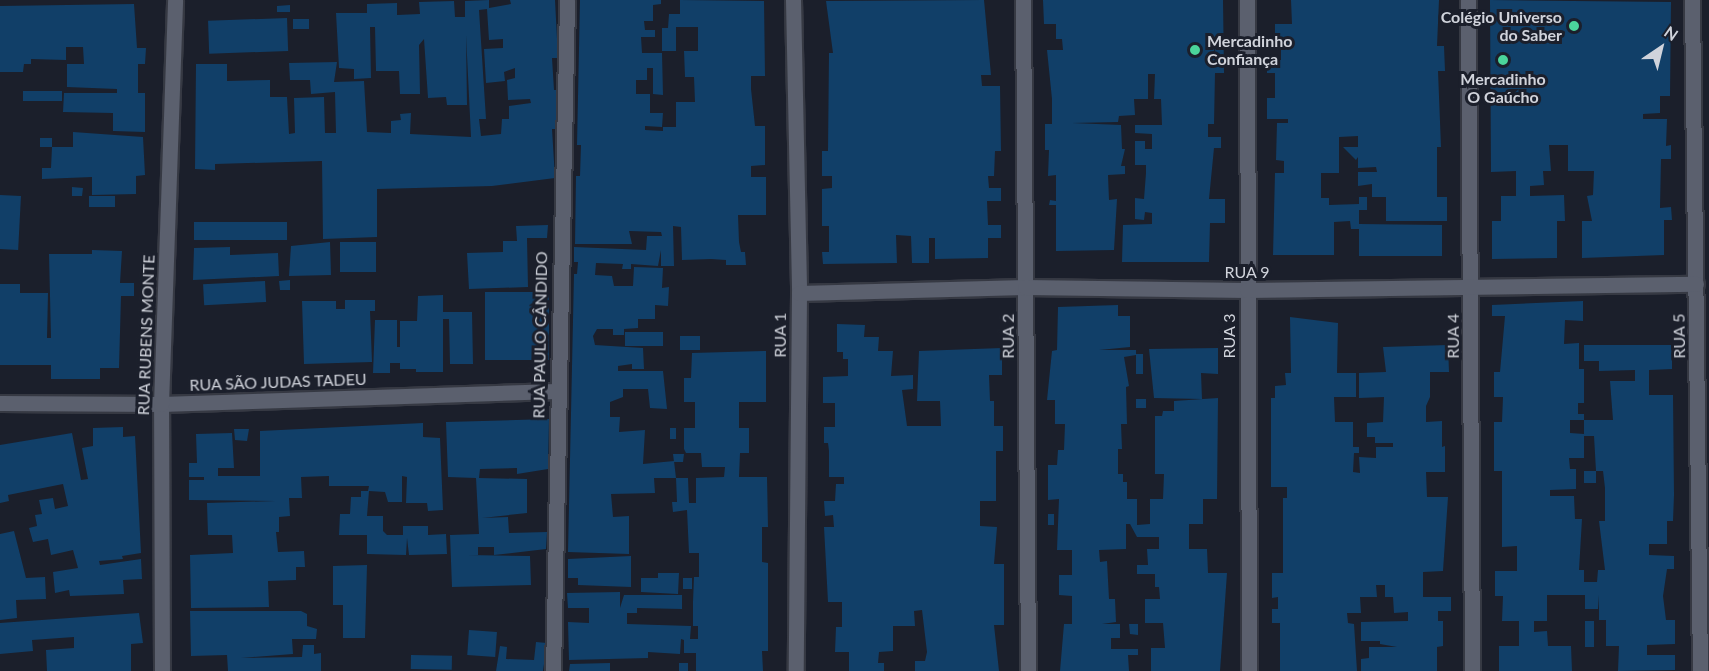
<!DOCTYPE html>
<html>
<head>
<meta charset="utf-8">
<style>
  body { margin:0 }
  #map { position:relative; width:1709px; height:671px; overflow:hidden; background:#1b1f2b; font-family:Lato,sans-serif }
  div>[style] { position:absolute }
  .building>* { inset:0; background:#113f68; transform-origin:0 0 }
  .roads { filter:drop-shadow(2px 0 #363943) drop-shadow(-2px 0 #363943) drop-shadow(0 2px #363943) drop-shadow(0 -2px #363943) }
  .minor>* { height:15px; margin:-7.5px; padding:0 7.5px; transform-origin:7.5px; border-radius:7.5px; background:#5b606e }
  .dots>* { width:16px; height:16px; translate:-50% -50%; box-sizing:border-box; border:3px solid #1b1f2b; border-radius:50% }
  span { translate:-50% -50%; white-space:nowrap; text-align:center; line-height:1.15; -webkit-text-stroke:6px #1b1f2b; paint-order:stroke }
  .poi-label { font-size:16px; color:#d0d3db; font-weight:700 }
  .right { translate:-100% -50%; text-align:right }
  .left { translate:0 -50%; text-align:left }
  .street-label { font-size:16px; color:#d0d3db }
  .north { position:absolute; left:1631px; top:18px; width:60px; height:60px; -webkit-text-stroke:4px #1b1f2b; paint-order:stroke; rotate:35deg; font-size:16px; font-weight:700; line-height:24px; text-align:center; color:#d0d3db }
  .north::after { content:''; display:block; margin:auto; width:21px; height:27px; background:#d0d3db; clip-path:polygon(50% 0,100% 100%,50% 72%,0 100%) }
</style>
</head>
<body>
<div id="map">
  <div class="building">
    <i style="clip-path:polygon(evenodd,489px 0,489px 8px,511px 4px,510px 0,555px 0,558px 58px,552px 58px,554px 90px,558px 90px,558px 129px,552px 129px,555px 178px,492px 186px,377px 189px,377px 237px,323px 239px,322px 161px,215px 164px,215px 170px,195px 169px,196px 64px,227px 64px,227px 81px,270px 80px,270px 97px,287px 97px,289px 134px,295px 133px,294px 98px,324px 97px,325px 133px,336px 133px,335px 92px,311px 94px,310px 80px,290px 80px,289px 63px,337px 62px,334px 82px,364px 81px,367px 132px,391px 133px,391px 121px,401px 120px,400px 114px,411px 113px,410px 134px,471px 137px,466px 35px,467px 105px,447px 105px,446px 97px,428px 98px,424px 39px,419px 45px,420px 94px,400px 94px,399px 71px,376px 71px,375px 27px,370px 27px,371px 78px,354px 79px,354px 69px,339px 68px,336px 13px,367px 13px,367px 4px,397px 3px,397px 15px,420px 14px,419px 2px,454px 1px,455px 17px,465px 17px,465px 1px,489px 0,487px 9px,489px 40px,503px 39px,503px 48px,484px 49px,486px 83px,505px 81px,504px 72px,515px 68px,515px 78px,507px 80px,508px 100px,530px 99px,531px 103px,509px 106px,509px 119px,502px 119px,501px 134px,481px 136px,479px 119px,486px 119px,479px 10px,487px 9px)"></i>
    <i style="clip-path:polygon(580px 0,661px 0,661px 4px,653px 5px,653px 21px,644px 21px,645px 30px,655px 30px,655px 37px,641px 37px,642px 53px,662px 53px,663px 95px,653px 94px,653px 68px,647px 68px,647px 80px,636px 80px,636px 94px,650px 94px,650px 113px,663px 113px,662px 127px,645px 126px,645px 130px,663px 131px,663px 127px,676px 127px,676px 102px,695px 102px,694px 77px,685px 77px,684px 51px,698px 51px,698px 27px,676px 27px,676px 51px,662px 51px,662px 28px,668px 28px,669px 14px,680px 14px,680px 0,764px 1px,765px 76px,751px 76px,751px 89px,755px 126px,765px 126px,765px 165px,751px 166px,751px 177px,766px 177px,766px 215px,738px 215px,739px 242px,741px 252px,745px 252px,746px 265px,726px 265px,726px 260px,711px 259px,682px 260px,681px 227px,673px 226px,674px 266px,661px 266px,661px 250px,658px 266px,631px 264px,631px 269px,622px 269px,623px 264px,596px 263px,595px 275px,612px 276px,614px 286px,633px 286px,634px 267px,663px 268px,662px 288px,669px 287px,668px 306px,655px 305px,655px 319px,638px 319px,638px 328px,624px 329px,624px 335px,613px 335px,613px 329px,597px 329px,593px 336px,595px 345px,643px 348px,644px 369px,632px 369px,632px 364px,618px 366px,618px 371px,663px 371px,667px 409px,650px 408px,648px 389px,623px 389px,623px 397px,610px 402px,610px 417px,620px 417px,619px 432px,645px 430px,643px 464px,674px 461px,676px 478px,688px 478px,689px 503px,696px 503px,696px 478px,724px 477px,725px 467px,702px 467px,701px 453px,686px 453px,684px 449px,684px 428px,695px 428px,695px 402px,684px 402px,684px 378px,691px 378px,692px 353px,766px 351px,766px 402px,739px 402px,739px 428px,749px 428px,749px 453px,740px 453px,739px 477px,767px 477px,768px 527px,762px 527px,762px 562px,768px 563px,768px 651px,762px 651px,763px 671px,696px 671px,696px 653px,684px 653px,684px 640px,681px 639px,680px 654px,648px 652px,648px 658px,569px 660px,568px 622px,589px 623px,589px 608px,568px 608px,567px 593px,620px 592px,620px 608px,624px 595px,682px 595px,682px 609px,637px 608px,637px 613px,627px 613px,627px 624px,691px 626px,690px 639px,698px 639px,698px 626px,693px 626px,693px 602px,694px 577px,699px 577px,699px 553px,689px 553px,687px 510px,673px 512px,672px 502px,677px 502px,676px 478px,654px 478px,655px 493px,611px 494px,613px 517px,629px 516px,629px 554px,568px 552px,574px 274px,577px 274px,578px 262px,574px 262px,574px 247px,646px 250px,647px 236px,662px 236px,661px 232px,629px 231px,632px 244px,575px 244px,576px 176px,580px 176px,581px 145px,577px 145px)"></i>
    <i style="clip-path:polygon(984px 0,991px 75px,981px 75px,982px 86px,1000px 86px,1001px 151px,995px 151px,994px 176px,988px 176px,989px 188px,1001px 188px,1001px 201px,987px 201px,988px 225px,1001px 225px,1001px 238px,988px 238px,988px 258px,935px 259px,935px 238px,929px 238px,929px 263px,912px 263px,911px 236px,896px 235px,897px 263px,823px 264px,822px 252px,829px 252px,829px 226px,822px 226px,822px 189px,832px 188px,832px 176px,822px 176px,822px 151px,828px 151px,829px 53px,833px 53px,826px 1px)"></i>
    <i style="clip-path:polygon(1043px 0,1223px 0,1224px 73px,1215px 73px,1214px 124px,1208px 124px,1208px 137px,1221px 137px,1221px 148px,1214px 148px,1209px 199px,1225px 199px,1225px 223px,1210px 223px,1209px 262px,1122px 262px,1123px 225px,1152px 224px,1152px 213px,1145px 212px,1144px 220px,1135px 219px,1135px 198px,1144px 199px,1146px 173px,1146px 165px,1135px 165px,1135px 141px,1145px 141px,1145px 149px,1152px 149px,1152px 134px,1135px 133px,1135px 125px,1162px 125px,1161px 99px,1154px 99px,1155px 74px,1148px 74px,1148px 99px,1134px 99px,1135px 115px,1119px 116px,1118px 122px,1072px 123px,1121px 125px,1122px 149px,1125px 149px,1121px 166px,1125px 166px,1125px 174px,1108px 175px,1109px 200px,1117px 199px,1114px 250px,1056px 251px,1056px 205px,1049px 205px,1050px 200px,1056px 201px,1056px 175px,1048px 176px,1049px 150px,1045px 150px,1045px 124px,1052px 124px,1052px 99px,1047px 50px,1063px 50px,1062px 39px,1056px 39px,1056px 24px,1044px 24px)"></i>
    <i style="clip-path:polygon(1291px 0,1439px 0,1437px 46px,1444px 46px,1445px 71px,1438px 71px,1441px 147px,1437px 147px,1437px 197px,1447px 197px,1447px 221px,1386px 221px,1386px 197px,1372px 197px,1372px 184px,1358px 186px,1358px 172px,1377px 172px,1376px 167px,1358px 168px,1358px 157px,1356px 160px,1343px 147px,1358px 147px,1358px 136px,1339px 137px,1339px 173px,1321px 173px,1321px 198px,1329px 198px,1329px 205px,1359px 204px,1359px 197px,1367px 197px,1367px 210px,1359px 210px,1359px 224px,1442px 225px,1442px 256px,1359px 256px,1359px 229px,1351px 229px,1350px 221px,1334px 222px,1334px 255px,1273px 255px,1275px 173px,1284px 173px,1284px 161px,1276px 160px,1277px 123px,1288px 123px,1288px 119px,1267px 119px,1267px 98px,1275px 98px,1275px 73px,1267px 73px,1267px 60px,1281px 60px,1281px 48px,1275px 48px,1275px 24px,1292px 24px)"></i>
    <i style="clip-path:polygon(1490px 0,1671px 2px,1670px 96px,1660px 96px,1660px 113px,1643px 114px,1643px 119px,1667px 119px,1666px 146px,1671px 145px,1671px 159px,1661px 159px,1660px 208px,1671px 207px,1672px 220px,1664px 220px,1664px 255px,1582px 258px,1582px 221px,1592px 221px,1587px 196px,1593px 195px,1594px 171px,1568px 171px,1568px 145px,1549px 145px,1551px 171px,1543px 171px,1544px 185px,1530px 186px,1530px 196px,1564px 195px,1565px 221px,1557px 221px,1557px 258px,1492px 259px,1492px 221px,1501px 221px,1501px 196px,1516px 196px,1516px 171px,1491px 172px)"></i>
    <i style="clip-path:polygon(134px 4px,137px 48px,146px 48px,145px 64px,138px 64px,138px 93px,145px 93px,145px 132px,113px 131px,113px 113px,63px 112px,64px 93px,117px 93px,117px 89px,67px 87px,67px 64px,84px 64px,83px 47px,66px 47px,66px 60px,31px 59px,31px 64px,24px 64px,23px 72px,0 72px,0 6px)"></i>
    <i style="clip-path:polygon(290px 5px,290px 12px,277px 12px,277px 6px)"></i>
    <i style="left:287px;top:18px;width:33px;height:79px;rotate:88deg"></i>
    <i style="left:309px;top:19px;width:10px;height:16px;rotate:90deg"></i>
    <i style="left:23px;top:91px;width:39px;height:10px"></i>
    <i style="clip-path:polygon(73px 132px,143px 137px,145px 175px,136px 176px,136px 194px,92px 195px,92px 177px,42px 179px,42px 168px,51px 168px,52px 147px,73px 147px)"></i>
    <i style="left:52px;top:138px;width:9px;height:12px;rotate:90deg"></i>
    <i style="clip-path:polygon(72px 187px,83px 188px,82px 196px,72px 196px)"></i>
    <i style="left:0;top:195px;width:21px;height:54px;rotate:3deg"></i>
    <i style="left:89px;top:196px;width:26px;height:11px"></i>
    <i style="left:287px;top:222px;width:18px;height:93px;rotate:90deg"></i>
    <i style="clip-path:polygon(548px 225px,547px 238px,527px 238px,528px 287px,469px 289px,467px 253px,503px 252px,503px 241px,517px 241px,516px 226px)"></i>
    <i style="clip-path:polygon(330px 242px,331px 275px,289px 276px,291px 246px)"></i>
    <i style="left:376px;top:242px;width:30px;height:36px;rotate:90deg"></i>
    <i style="clip-path:polygon(230px 247px,230px 255px,278px 253px,279px 276px,193px 280px,194px 248px)"></i>
    <i style="clip-path:polygon(92px 250px,122px 251px,120px 283px,134px 283px,134px 296px,121px 296px,119px 368px,100px 368px,100px 379px,51px 379px,51px 365px,0 365px,0 284px,20px 284px,20px 293px,48px 293px,47px 338px,51px 338px,49px 254px,92px 254px)"></i>
    <i style="clip-path:polygon(290px 280px,290px 290px,280px 290px,279px 281px)"></i>
    <i style="left:265px;top:281px;width:21px;height:62px;rotate:87deg"></i>
    <i style="left:549px;top:292px;width:68px;height:64px;rotate:90deg"></i>
    <i style="clip-path:polygon(443px 295px,443px 312px,472px 312px,473px 364px,450px 364px,449px 319px,443px 319px,443px 372px,416px 372px,416px 369px,400px 369px,400px 363px,390px 363px,390px 373px,373px 373px,375px 320px,397px 320px,397px 347px,400px 347px,400px 321px,417px 321px,418px 296px)"></i>
    <i style="clip-path:polygon(345px 300px,375px 300px,375px 311px,370px 311px,372px 362px,304px 364px,302px 301px,336px 301px,336px 309px,345px 309px)"></i>
    <i style="clip-path:polygon(evenodd,1583px 301px,1583px 321px,1565px 320px,1564px 344px,1579px 343px,1579px 369px,1584px 369px,1584px 403px,1578px 403px,1578px 414px,1584px 414px,1584px 420px,1570px 420px,1570px 433px,1584px 434px,1584px 420px,1613px 420px,1610px 381px,1635px 381px,1635px 370px,1599px 371px,1599px 361px,1584px 361px,1584px 345px,1672px 345px,1672px 369px,1649px 370px,1649px 395px,1673px 395px,1674px 495px,1673px 521px,1667px 521px,1667px 544px,1649px 544px,1649px 555px,1674px 556px,1674px 569px,1667px 569px,1663px 596px,1666px 620px,1675px 620px,1675px 644px,1647px 645px,1647px 655px,1675px 655px,1675px 670px,1618px 671px,1619px 646px,1606px 646px,1606px 620px,1599px 620px,1599px 595px,1598px 609px,1585px 609px,1585px 595px,1547px 595px,1547px 621px,1534px 621px,1534px 632px,1547px 631px,1548px 646px,1571px 646px,1572px 671px,1499px 671px,1499px 646px,1519px 646px,1519px 621px,1502px 621px,1503px 596px,1495px 596px,1495px 571px,1517px 571px,1517px 546px,1502px 547px,1502px 471px,1494px 471px,1494px 422px,1502px 422px,1503px 397px,1494px 397px,1494px 372px,1500px 372px,1505px 316px,1492px 316px,1492px 305px,1583px 301px,1584px 436px,1594px 436px,1596px 471px,1603px 471px,1605px 488px,1605px 521px,1599px 521px,1605px 570px,1598px 570px,1597px 582px,1584px 582px,1584px 570px,1579px 570px,1582px 519px,1575px 519px,1574px 496px,1550px 496px,1550px 490px,1576px 489px,1576px 469px,1570px 469px,1569px 458px,1584px 458px,1584px 436px)"></i>
    <i style="clip-path:polygon(1118px 305px,1118px 316px,1130px 316px,1130px 347px,1099px 350px,1136px 350px,1136px 354px,1143px 354px,1143px 374px,1136px 374px,1136px 355px,1124px 357px,1129px 386px,1126px 387px,1127px 424px,1121px 424px,1122px 449px,1118px 449px,1118px 474px,1123px 474px,1123px 482px,1127px 482px,1127px 499px,1137px 499px,1137px 525px,1150px 524px,1150px 499px,1163px 499px,1164px 474px,1155px 474px,1155px 416px,1162px 416px,1163px 411px,1174px 411px,1174px 401px,1218px 398px,1217px 499px,1203px 499px,1203px 524px,1189px 524px,1189px 549px,1207px 549px,1208px 573px,1227px 573px,1220px 671px,1151px 671px,1151px 648px,1165px 648px,1163px 623px,1145px 623px,1145px 599px,1160px 599px,1159px 587px,1155px 587px,1155px 574px,1137px 574px,1137px 565px,1148px 565px,1147px 549px,1159px 549px,1159px 537px,1137px 537px,1130px 524px,1126px 524px,1126px 549px,1099px 550px,1100px 562px,1107px 561px,1109px 599px,1115px 599px,1116px 622px,1102px 624px,1120px 624px,1120px 638px,1111px 638px,1111px 649px,1138px 649px,1138px 655px,1128px 655px,1129px 671px,1060px 671px,1064px 624px,1072px 624px,1072px 596px,1059px 595px,1059px 575px,1072px 575px,1072px 550px,1057px 550px,1059px 499px,1048px 500px,1048px 465px,1057px 465px,1058px 450px,1064px 450px,1065px 424px,1055px 424px,1055px 400px,1047px 400px,1052px 351px,1057px 350px,1058px 307px)"></i>
    <i style="clip-path:polygon(1290px 317px,1338px 323px,1337px 373px,1356px 373px,1356px 397px,1334px 397px,1335px 422px,1353px 422px,1353px 447px,1359px 447px,1359px 453px,1354px 453px,1353px 472px,1360px 473px,1359px 457px,1376px 458px,1376px 447px,1393px 447px,1393px 443px,1375px 443px,1375px 437px,1367px 437px,1367px 423px,1383px 422px,1384px 397px,1359px 398px,1359px 373px,1386px 372px,1383px 347px,1448px 345px,1449px 372px,1430px 372px,1430px 397px,1426px 406px,1426px 422px,1442px 421px,1442px 447px,1445px 446px,1445px 472px,1426px 472px,1427px 497px,1448px 497px,1443px 571px,1423px 572px,1423px 597px,1451px 597px,1451px 611px,1438px 611px,1438px 621px,1443px 621px,1443px 646px,1437px 647px,1437px 671px,1361px 671px,1361px 659px,1369px 658px,1369px 647px,1397px 647px,1380px 644px,1380px 641px,1361px 641px,1361px 622px,1408px 621px,1408px 612px,1394px 613px,1393px 597px,1385px 597px,1385px 585px,1376px 585px,1377px 597px,1360px 597px,1361px 613px,1347px 613px,1348px 623px,1354px 624px,1357px 671px,1280px 671px,1280px 623px,1272px 623px,1272px 609px,1278px 609px,1278px 597px,1272px 598px,1272px 573px,1283px 573px,1283px 498px,1287px 498px,1287px 487px,1271px 487px,1271px 398px,1275px 398px,1275px 386px,1286px 385px,1285px 373px,1291px 373px)"></i>
    <i style="clip-path:polygon(837px 324px,865px 325px,864px 337px,879px 337px,878px 351px,893px 351px,891px 376px,913px 375px,913px 389px,902px 390px,907px 426px,941px 426px,940px 401px,917px 401px,919px 351px,1002px 348px,1002px 375px,989px 375px,990px 401px,994px 401px,994px 426px,1003px 426px,1003px 451px,996px 451px,996px 501px,980px 501px,980px 526px,997px 527px,994px 564px,1004px 564px,1004px 625px,994px 625px,999px 671px,915px 671px,915px 661px,925px 661px,927px 652px,922px 610px,914px 611px,915px 626px,893px 626px,893px 651px,879px 652px,878px 663px,884px 663px,884px 671px,849px 671px,849px 652px,835px 652px,836px 627px,842px 627px,842px 602px,828px 602px,824px 527px,834px 527px,833px 515px,825px 516px,824px 501px,835px 501px,836px 484px,844px 484px,844px 477px,829px 477px,829px 451px,828px 443px,824px 443px,824px 427px,835px 427px,835px 403px,823px 403px,823px 377px,848px 376px,848px 359px,843px 359px,843px 352px,837px 352px)"></i>
    <i style="left:625px;top:332px;width:38px;height:14px"></i>
    <i style="left:680px;top:336px;width:20px;height:14px"></i>
    <i style="clip-path:polygon(1218px 348px,1218px 374px,1201px 373px,1202px 399px,1154px 398px,1149px 349px)"></i>
    <i style="left:1136px;top:399px;width:10px;height:9px"></i>
    <i style="clip-path:polygon(549px 419px,548px 469px,517px 474px,517px 468px,480px 469px,479px 478px,527px 479px,527px 513px,482px 518px,508px 517px,509px 533px,547px 532px,546px 549px,494px 555px,494px 547px,478px 547px,478px 555px,467px 555px,530px 556px,531px 585px,452px 587px,450px 535px,479px 534px,476px 478px,448px 477px,446px 422px)"></i>
    <i style="clip-path:polygon(423px 423px,423px 437px,440px 438px,443px 510px,428px 511px,427px 503px,406px 503px,407px 477px,402px 476px,402px 502px,388px 502px,385px 492px,369px 491px,367px 516px,383px 516px,383px 531px,387px 535px,403px 535px,403px 526px,428px 526px,428px 535px,446px 534px,447px 554px,409px 555px,407px 538px,406px 555px,367px 554px,367px 535px,339px 535px,340px 514px,350px 514px,351px 497px,361px 497px,361px 491px,368px 491px,369px 486px,329px 486px,329px 476px,301px 477px,302px 498px,289px 498px,290px 516px,279px 517px,279px 532px,276px 532px,278px 552px,304px 551px,305px 567px,296px 567px,296px 580px,268px 581px,269px 607px,191px 608px,190px 555px,233px 553px,232px 535px,208px 535px,207px 503px,276px 501px,189px 500px,189px 480px,204px 480px,204px 477px,189px 477px,189px 463px,197px 463px,196px 434px,232px 433px,234px 468px,218px 468px,218px 476px,260px 476px,260px 431px)"></i>
    <i style="clip-path:polygon(123px 427px,123px 437px,135px 436px,141px 553px,122px 556px,123px 559px,99px 561px,100px 565px,141px 559px,142px 579px,123px 580px,124px 594px,70px 596px,69px 590px,55px 593px,53px 572px,78px 568px,73px 550px,51px 555px,48px 539px,33px 542px,29px 528px,37px 526px,35px 515px,42px 514px,39px 500px,53px 498px,55px 509px,68px 506px,63px 484px,8px 495px,9px 501px,0 503px,0 445px,72px 433px,81px 480px,88px 479px,82px 448px,93px 446px,93px 428px)"></i>
    <i style="left:670px;top:428px;width:6px;height:11px"></i>
    <i style="clip-path:polygon(234px 429px,249px 429px,247px 441px,235px 440px)"></i>
    <i style="clip-path:polygon(673px 454px,684px 454px,683px 462px,674px 462px)"></i>
    <i style="left:1584px;top:471px;width:12px;height:12px"></i>
    <i style="left:1048px;top:514px;width:6px;height:11px"></i>
    <i style="clip-path:polygon(14px 531px,26px 578px,45px 577px,46px 599px,16px 600px,17px 618px,0 620px,0 534px)"></i>
    <i style="clip-path:polygon(631px 556px,631px 587px,578px 585px,578px 578px,568px 578px,568px 559px)"></i>
    <i style="clip-path:polygon(367px 565px,365px 638px,343px 638px,343px 605px,333px 605px,333px 566px)"></i>
    <i style="clip-path:polygon(658px 573px,679px 573px,678px 594px,641px 592px,641px 578px,658px 578px)"></i>
    <i style="left:683px;top:578px;width:9px;height:11px"></i>
    <i style="clip-path:polygon(190px 611px,301px 611px,307px 614px,307px 626px,317px 629px,316px 639px,292px 639px,293px 654px,241px 658px,302px 657px,303px 645px,314px 645px,314px 654px,321px 653px,321px 671px,228px 671px,227px 655px,191px 656px)"></i>
    <i style="clip-path:polygon(139px 613px,143px 643px,131px 644px,131px 671px,47px 671px,46px 650px,74px 648px,74px 637px,32px 640px,33px 651px,0 654px,0 623px)"></i>
    <i style="left:1585px;top:621px;width:9px;height:26px"></i>
    <i style="clip-path:polygon(1129px 624px,1138px 624px,1138px 635px,1130px 634px)"></i>
    <i style="left:469px;top:630px;width:28px;height:25px;rotate:4deg"></i>
    <i style="clip-path:polygon(536px 642px,547px 643px,543px 671px,496px 671px,500px 646px,507px 647px,506px 659px,534px 660px)"></i>
    <i style="left:411px;top:655px;width:41px;height:14px;rotate:1deg"></i>
    <i style="clip-path:polygon(610px 663px,610px 671px,569px 671px,570px 664px)"></i>
    <i style="left:679px;top:663px;width:9px;height:8px"></i>
  </div>
  <div class="roads">
    <div class="minor">
      <i style="left:793px;top:0;width:293px;rotate:88.8deg"></i>
      <i style="left:799px;top:293px;width:378px;rotate:90.5deg"></i>
      <i style="left:1023px;top:0;width:671px;rotate:89.57deg"></i>
      <i style="left:1247px;top:0;width:671px;rotate:89.83deg"></i>
      <i style="left:1468px;top:0;width:671px;rotate:89.66deg"></i>
      <i style="left:1692px;top:0;width:671px;rotate:89.32deg"></i>
      <i style="left:799px;top:293px;width:226px;rotate:-1.5deg"></i>
      <i style="left:1025px;top:287px;width:222px;rotate:0.8deg"></i>
      <i style="left:1247px;top:290px;width:449px;rotate:-0.8deg"></i>
      <i style="left:0;top:403px;width:161px;rotate:0.4deg"></i>
      <i style="left:161px;top:404px;width:395px;rotate:-1.9deg"></i>
      <i style="left:162px;top:671px;width:267px;rotate:-90.2deg"></i>
      <i style="left:161px;top:404px;width:404px;rotate:-88deg"></i>
      <i style="left:553px;top:671px;width:671px;rotate:-88.8deg"></i>
    </div>
  </div>
  <div class="dots">
    <i style="left:1574px;top:26px;background:#4bd49b"></i>
    <i style="left:1195px;top:50px;background:#4bd49b"></i>
    <i style="left:1503px;top:60px;background:#4bd49b"></i>
  </div>
  <div class="poi-label">
    <span class="right" style="left:1562px;top:26px">Colégio Universo<br>do Saber</span>
    <span class="left" style="left:1207px;top:50px">Mercadinho<br>Confiança</span>
    <span style="left:1503px;top:88px">Mercadinho<br>O Gaúcho</span>
  </div>
  <div class="street-label">
    <span style="left:1247px;top:272px">RUA 9</span>
    <span style="left:146px;top:335px;rotate:-88deg">RUA RUBENS MONTE</span>
    <span style="left:540px;top:335px;rotate:-89deg">RUA PAULO CÂNDIDO</span>
    <span style="left:780px;top:335px;rotate:-90deg">RUA 1</span>
    <span style="left:1008px;top:336px;rotate:-90deg">RUA 2</span>
    <span style="left:1229px;top:336px;rotate:-90deg">RUA 3</span>
    <span style="left:1453px;top:336px;rotate:-90deg">RUA 4</span>
    <span style="left:1679px;top:336px;rotate:-91deg">RUA 5</span>
    <span style="left:278px;top:382px;rotate:-2deg">RUA SÃO JUDAS TADEU</span>
  </div>
  <div class="north">N</div>
</div>
</body>
</html>
